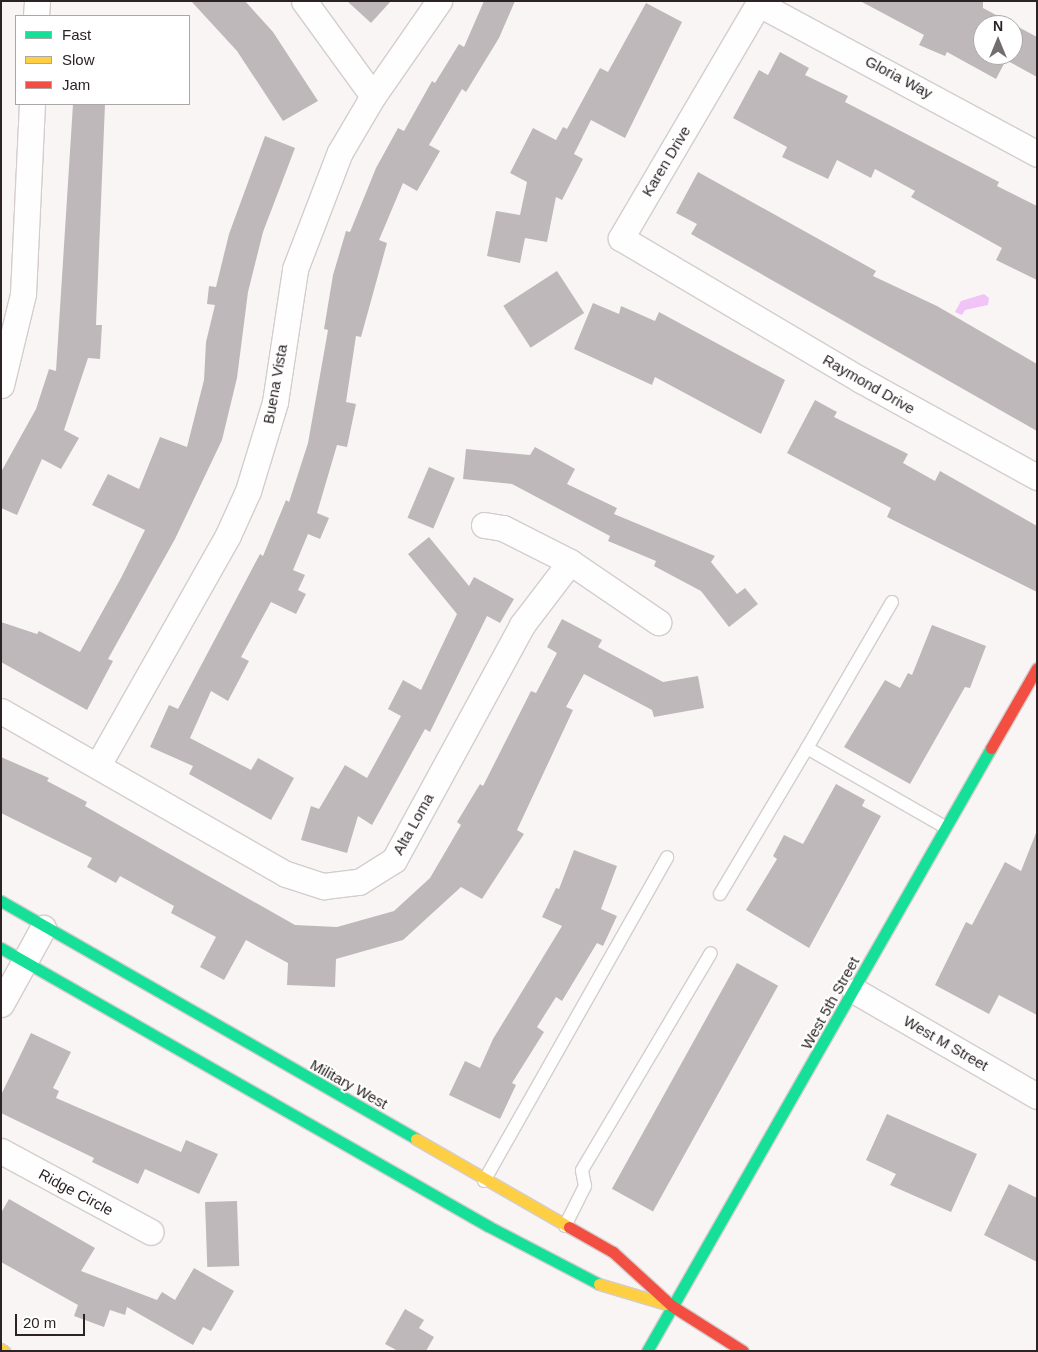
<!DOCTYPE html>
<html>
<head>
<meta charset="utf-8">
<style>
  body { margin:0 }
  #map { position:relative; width:1038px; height:1352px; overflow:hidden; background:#faf5f5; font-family:Helvetica,sans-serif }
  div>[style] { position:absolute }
  .water>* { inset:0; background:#f1c3f6 }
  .building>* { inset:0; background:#beb8ba; transform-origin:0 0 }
  .roads { filter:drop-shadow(1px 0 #d4cdcd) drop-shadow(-1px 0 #d4cdcd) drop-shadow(0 1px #d4cdcd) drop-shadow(0 -1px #d4cdcd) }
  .lane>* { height:12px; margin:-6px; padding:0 6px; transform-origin:6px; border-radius:6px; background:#fefefe }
  .street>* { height:25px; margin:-12.5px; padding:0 12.5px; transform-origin:12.5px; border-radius:12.5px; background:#fefefe }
  .fast>* { height:11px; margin:-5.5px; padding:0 5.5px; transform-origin:5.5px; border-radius:5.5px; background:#16e098 }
  .slow>* { height:11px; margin:-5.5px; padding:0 5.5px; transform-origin:5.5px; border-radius:5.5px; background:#ffcf43 }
  .jam>* { height:11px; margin:-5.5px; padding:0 5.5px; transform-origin:5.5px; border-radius:5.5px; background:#f24e42 }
  span { translate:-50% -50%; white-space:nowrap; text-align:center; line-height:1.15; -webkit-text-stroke:4px #fff; paint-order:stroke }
  .street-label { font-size:15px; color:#2c2424 }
  .frame { position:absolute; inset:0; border:2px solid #2c2424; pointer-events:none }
  .legend { position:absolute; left:15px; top:15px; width:175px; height:90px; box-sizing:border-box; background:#fff; border:1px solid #aba7a7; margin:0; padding:6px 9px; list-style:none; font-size:15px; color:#2c2424 }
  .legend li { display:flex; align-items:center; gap:10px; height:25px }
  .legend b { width:25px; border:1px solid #aba7a7 }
  .north { position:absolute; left:973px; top:15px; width:50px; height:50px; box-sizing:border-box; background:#fff; border:1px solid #aba7a7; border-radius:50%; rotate:0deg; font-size:14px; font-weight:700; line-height:20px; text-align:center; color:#2c2424 }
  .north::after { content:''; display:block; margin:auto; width:18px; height:22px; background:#746d6d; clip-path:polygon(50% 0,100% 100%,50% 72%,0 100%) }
  .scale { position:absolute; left:15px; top:1314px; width:70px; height:22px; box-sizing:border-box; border:2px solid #2c2424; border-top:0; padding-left:6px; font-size:15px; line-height:18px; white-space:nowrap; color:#2c2424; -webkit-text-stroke:4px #fff; paint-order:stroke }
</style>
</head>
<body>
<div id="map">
  <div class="water">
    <i style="clip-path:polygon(984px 294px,989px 298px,988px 305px,965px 310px,962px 315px,955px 312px,961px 301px)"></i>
  </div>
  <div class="building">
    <i style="clip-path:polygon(191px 1px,245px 1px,273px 32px,318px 101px,283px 121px,237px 51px)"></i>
    <i style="clip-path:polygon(347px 1px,391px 1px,371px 23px)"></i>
    <i style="clip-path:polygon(484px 1px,515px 1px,499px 38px,466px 92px,462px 89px,429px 145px,440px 151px,417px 191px,403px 183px,379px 240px,387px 243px,361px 337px,356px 336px,346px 402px,356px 404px,347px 447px,337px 445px,317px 513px,329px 518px,320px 539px,308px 534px,293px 570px,305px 575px,298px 590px,306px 594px,296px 614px,271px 602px,241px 657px,249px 661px,228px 701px,211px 691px,190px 738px,251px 770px,258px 758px,294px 778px,271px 820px,189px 774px,193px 766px,150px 747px,169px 705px,178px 709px,260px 554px,263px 556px,286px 500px,289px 502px,308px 443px,328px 330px,324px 329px,333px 275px,346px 231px,350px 232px,376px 168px,398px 128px,404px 131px,432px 81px,435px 83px,459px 44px,464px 47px)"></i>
    <i style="clip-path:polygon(evenodd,860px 1px,983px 1px,983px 8px,1037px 37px,1037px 77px,1006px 60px,996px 79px,947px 52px,945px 56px,919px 45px,924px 35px,860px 1px,983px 25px,1013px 25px,1013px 55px,983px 55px,983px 25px)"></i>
    <i style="clip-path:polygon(646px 3px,682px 22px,625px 138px,591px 120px,574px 154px,583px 159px,562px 200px,556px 197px,547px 242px,525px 238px,520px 263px,487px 256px,496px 211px,520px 215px,527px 182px,510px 173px,533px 128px,556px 140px,563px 127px,567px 129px,600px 68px,608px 72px)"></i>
    <i style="clip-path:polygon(780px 52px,809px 68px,805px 75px,848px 96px,845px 102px,999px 182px,997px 186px,1037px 206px,1037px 280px,996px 260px,1002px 248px,911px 197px,915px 191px,875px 169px,871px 178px,837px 160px,828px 179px,782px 157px,787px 147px,733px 118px,759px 70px,768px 75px)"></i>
    <i style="clip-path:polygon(73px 104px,105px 104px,96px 325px,102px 325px,100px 359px,88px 358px,64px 430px,79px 438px,61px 469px,42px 459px,17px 515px,1px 508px,1px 472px,36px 409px,49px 369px,56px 371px)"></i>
    <i style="clip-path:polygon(265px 136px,295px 148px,263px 232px,248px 292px,237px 378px,222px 440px,175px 539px,108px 659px,113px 661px,87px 710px,1px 662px,1px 622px,37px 634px,39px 631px,80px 652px,121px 578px,145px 530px,92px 505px,108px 474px,139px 489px,160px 437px,187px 447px,204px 380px,206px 342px,215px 305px,207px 304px,209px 286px,216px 287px,229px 234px)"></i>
    <i style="clip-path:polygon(698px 172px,876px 271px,873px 276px,937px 306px,1037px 364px,1037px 431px,691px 234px,697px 224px,676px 213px)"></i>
    <i style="left:557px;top:271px;width:50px;height:64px;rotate:57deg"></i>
    <i style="clip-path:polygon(593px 303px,619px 314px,621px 306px,655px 321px,659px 312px,785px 380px,761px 434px,655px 377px,652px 385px,574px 349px)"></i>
    <i style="clip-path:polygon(815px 400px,837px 412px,834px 417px,908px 454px,903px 463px,935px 481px,940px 471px,1037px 526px,1037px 592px,887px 517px,891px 508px,787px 453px)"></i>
    <i style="clip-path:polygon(535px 447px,575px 469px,567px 484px,617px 508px,614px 514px,715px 556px,711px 562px,737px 594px,745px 588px,758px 604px,729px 627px,701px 591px,654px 566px,656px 561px,608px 541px,610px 536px,512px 484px,463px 479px,466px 449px,530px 455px)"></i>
    <i style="left:429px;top:467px;width:28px;height:55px;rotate:23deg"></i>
    <i style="clip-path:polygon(429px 537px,469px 586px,474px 577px,514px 599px,500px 623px,487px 616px,430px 732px,425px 729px,372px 825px,358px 816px,347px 853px,301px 840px,311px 806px,319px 809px,345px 765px,367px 778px,401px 716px,388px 709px,403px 680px,421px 690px,457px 614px,408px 554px)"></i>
    <i style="clip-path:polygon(562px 619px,602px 640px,598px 647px,663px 682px,698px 676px,704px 708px,654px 717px,652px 710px,584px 674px,566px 707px,573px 710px,517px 830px,524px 834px,482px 899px,461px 887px,403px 940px,336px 959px,335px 987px,287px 985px,288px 963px,246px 940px,224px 980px,200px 967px,216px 937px,171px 913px,174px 906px,120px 876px,116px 883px,87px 867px,92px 858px,1px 813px,1px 757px,49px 778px,47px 781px,87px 802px,85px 806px,295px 925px,337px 927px,394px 911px,430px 878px,461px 825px,457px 822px,480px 784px,483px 786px,531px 691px,536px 693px,557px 653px,547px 647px)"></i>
    <i style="clip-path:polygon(932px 625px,986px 646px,970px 688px,965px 687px,910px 784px,844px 747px,885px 680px,900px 688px,908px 673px,912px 675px)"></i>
    <i style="clip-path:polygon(836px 784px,865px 800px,862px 806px,881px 816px,809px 948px,746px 910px,777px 859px,773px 856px,784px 835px,803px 844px)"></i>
    <i style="clip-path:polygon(1036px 833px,1037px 1015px,999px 995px,989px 1014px,935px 985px,966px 922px,972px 925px,1005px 862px,1021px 871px)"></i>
    <i style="clip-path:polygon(574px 850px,617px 866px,601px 909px,617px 916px,603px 946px,597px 943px,562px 1001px,556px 997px,537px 1027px,544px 1032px,512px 1083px,516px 1085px,500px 1119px,449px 1095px,465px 1061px,480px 1068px,493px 1039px,562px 926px,542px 917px,556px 888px,559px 889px)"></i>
    <i style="left:737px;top:963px;width:47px;height:258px;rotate:29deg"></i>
    <i style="clip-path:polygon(31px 1033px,71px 1052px,53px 1088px,59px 1091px,56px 1098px,181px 1152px,186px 1140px,218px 1154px,199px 1194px,145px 1169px,138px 1184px,92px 1162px,94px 1158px,1px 1113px,1px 1095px)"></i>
    <i style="clip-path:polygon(887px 1114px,977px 1154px,951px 1212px,890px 1185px,896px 1174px,866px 1160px)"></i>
    <i style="clip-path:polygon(1009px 1184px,1037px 1198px,1037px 1262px,984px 1235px)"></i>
    <i style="clip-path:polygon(9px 1199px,95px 1248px,81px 1271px,157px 1300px,162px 1292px,175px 1300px,194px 1268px,234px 1291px,211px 1331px,203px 1327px,193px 1345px,127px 1307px,125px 1315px,110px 1310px,104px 1327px,74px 1316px,78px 1305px,1px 1262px,1px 1213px)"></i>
    <i style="left:237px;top:1201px;width:65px;height:32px;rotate:88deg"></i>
    <i style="clip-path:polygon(405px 1309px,424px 1320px,419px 1328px,434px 1337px,426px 1351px,398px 1351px,385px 1344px)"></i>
  </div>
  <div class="roads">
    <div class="lane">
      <i style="left:892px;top:602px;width:169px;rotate:120.2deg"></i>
      <i style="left:807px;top:748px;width:159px;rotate:29.8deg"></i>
      <i style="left:720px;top:894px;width:170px;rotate:-59.2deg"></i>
      <i style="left:484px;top:1181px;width:372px;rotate:-60.5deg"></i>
      <i style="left:565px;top:1226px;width:45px;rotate:-63.4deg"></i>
      <i style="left:585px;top:1186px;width:16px;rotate:-101deg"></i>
      <i style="left:582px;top:1170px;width:252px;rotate:-59.3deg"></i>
    </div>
    <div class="street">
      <i style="left:304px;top:1px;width:117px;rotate:54deg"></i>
      <i style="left:760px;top:1px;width:275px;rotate:120.4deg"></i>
      <i style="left:621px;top:238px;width:279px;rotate:30.6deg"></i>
      <i style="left:861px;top:380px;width:201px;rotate:28.9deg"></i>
      <i style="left:759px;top:4px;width:316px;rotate:28.3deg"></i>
      <i style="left:36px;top:16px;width:15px;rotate:-86deg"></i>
      <i style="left:1px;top:385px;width:94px;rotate:-76.4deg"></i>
      <i style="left:23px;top:294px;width:190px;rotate:-87.3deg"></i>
      <i style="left:484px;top:525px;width:19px;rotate:9deg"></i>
      <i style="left:503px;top:528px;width:75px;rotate:26.9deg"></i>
      <i style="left:570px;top:562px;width:107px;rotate:34.3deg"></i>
      <i style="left:1px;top:711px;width:328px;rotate:29.8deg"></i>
      <i style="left:286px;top:874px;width:40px;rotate:18deg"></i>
      <i style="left:324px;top:886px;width:35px;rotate:-7deg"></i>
      <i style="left:359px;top:882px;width:41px;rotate:-32.2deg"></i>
      <i style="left:394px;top:860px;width:268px;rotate:-61.4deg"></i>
      <i style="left:522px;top:625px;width:79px;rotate:-52.7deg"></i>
      <i style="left:98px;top:765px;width:264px;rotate:-60.5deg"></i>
      <i style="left:228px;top:535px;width:48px;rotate:-65.6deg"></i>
      <i style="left:248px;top:491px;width:93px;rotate:-73.1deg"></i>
      <i style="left:275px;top:402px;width:134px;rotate:-81.4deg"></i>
      <i style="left:295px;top:269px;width:125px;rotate:-69deg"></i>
      <i style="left:340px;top:152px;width:65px;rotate:-59.5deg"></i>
      <i style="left:373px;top:96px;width:116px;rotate:-55.2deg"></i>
      <i style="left:855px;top:991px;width:210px;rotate:30deg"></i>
      <i style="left:1px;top:1004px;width:87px;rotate:-61.1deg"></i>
      <i style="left:1px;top:1151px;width:170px;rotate:28.4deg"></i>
    </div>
    <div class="fast">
      <i style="left:1px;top:901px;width:478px;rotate:29.8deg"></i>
      <i style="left:1px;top:948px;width:561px;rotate:29.72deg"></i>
      <i style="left:488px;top:1226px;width:125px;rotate:27.6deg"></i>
      <i style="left:647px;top:1351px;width:694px;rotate:-60.3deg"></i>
    </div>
    <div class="slow">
      <i style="left:416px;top:1139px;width:177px;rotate:29.9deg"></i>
      <i style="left:599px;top:1284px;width:70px;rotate:16.6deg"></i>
      <i style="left:1px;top:1349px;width:4px;rotate:34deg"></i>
    </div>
    <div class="jam">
      <i style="left:991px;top:748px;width:92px;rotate:-60.1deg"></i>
      <i style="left:569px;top:1227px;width:51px;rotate:29.6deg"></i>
      <i style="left:613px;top:1252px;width:80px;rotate:42.5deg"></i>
      <i style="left:672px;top:1306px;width:84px;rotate:32.4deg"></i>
    </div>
  </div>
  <div class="street-label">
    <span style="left:899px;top:77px;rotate:28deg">Gloria Way</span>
    <span style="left:666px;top:161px;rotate:-59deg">Karen Drive</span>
    <span style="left:275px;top:384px;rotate:-80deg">Buena Vista</span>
    <span style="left:869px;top:384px;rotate:30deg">Raymond Drive</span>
    <span style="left:413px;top:824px;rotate:-61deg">Alta Loma</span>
    <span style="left:830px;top:1003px;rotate:-61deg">West 5th Street</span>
    <span style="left:946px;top:1043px;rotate:30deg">West M Street</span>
    <span style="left:349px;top:1084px;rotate:29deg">Military West</span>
    <span style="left:76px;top:1192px;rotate:28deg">Ridge Circle</span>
  </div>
  <div class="frame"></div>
  <ul class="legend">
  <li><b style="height:6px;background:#16e098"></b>Fast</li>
  <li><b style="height:6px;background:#ffcf43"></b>Slow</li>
  <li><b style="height:6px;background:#f24e42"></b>Jam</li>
  </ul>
  <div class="north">N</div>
  <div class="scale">20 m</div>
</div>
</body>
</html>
